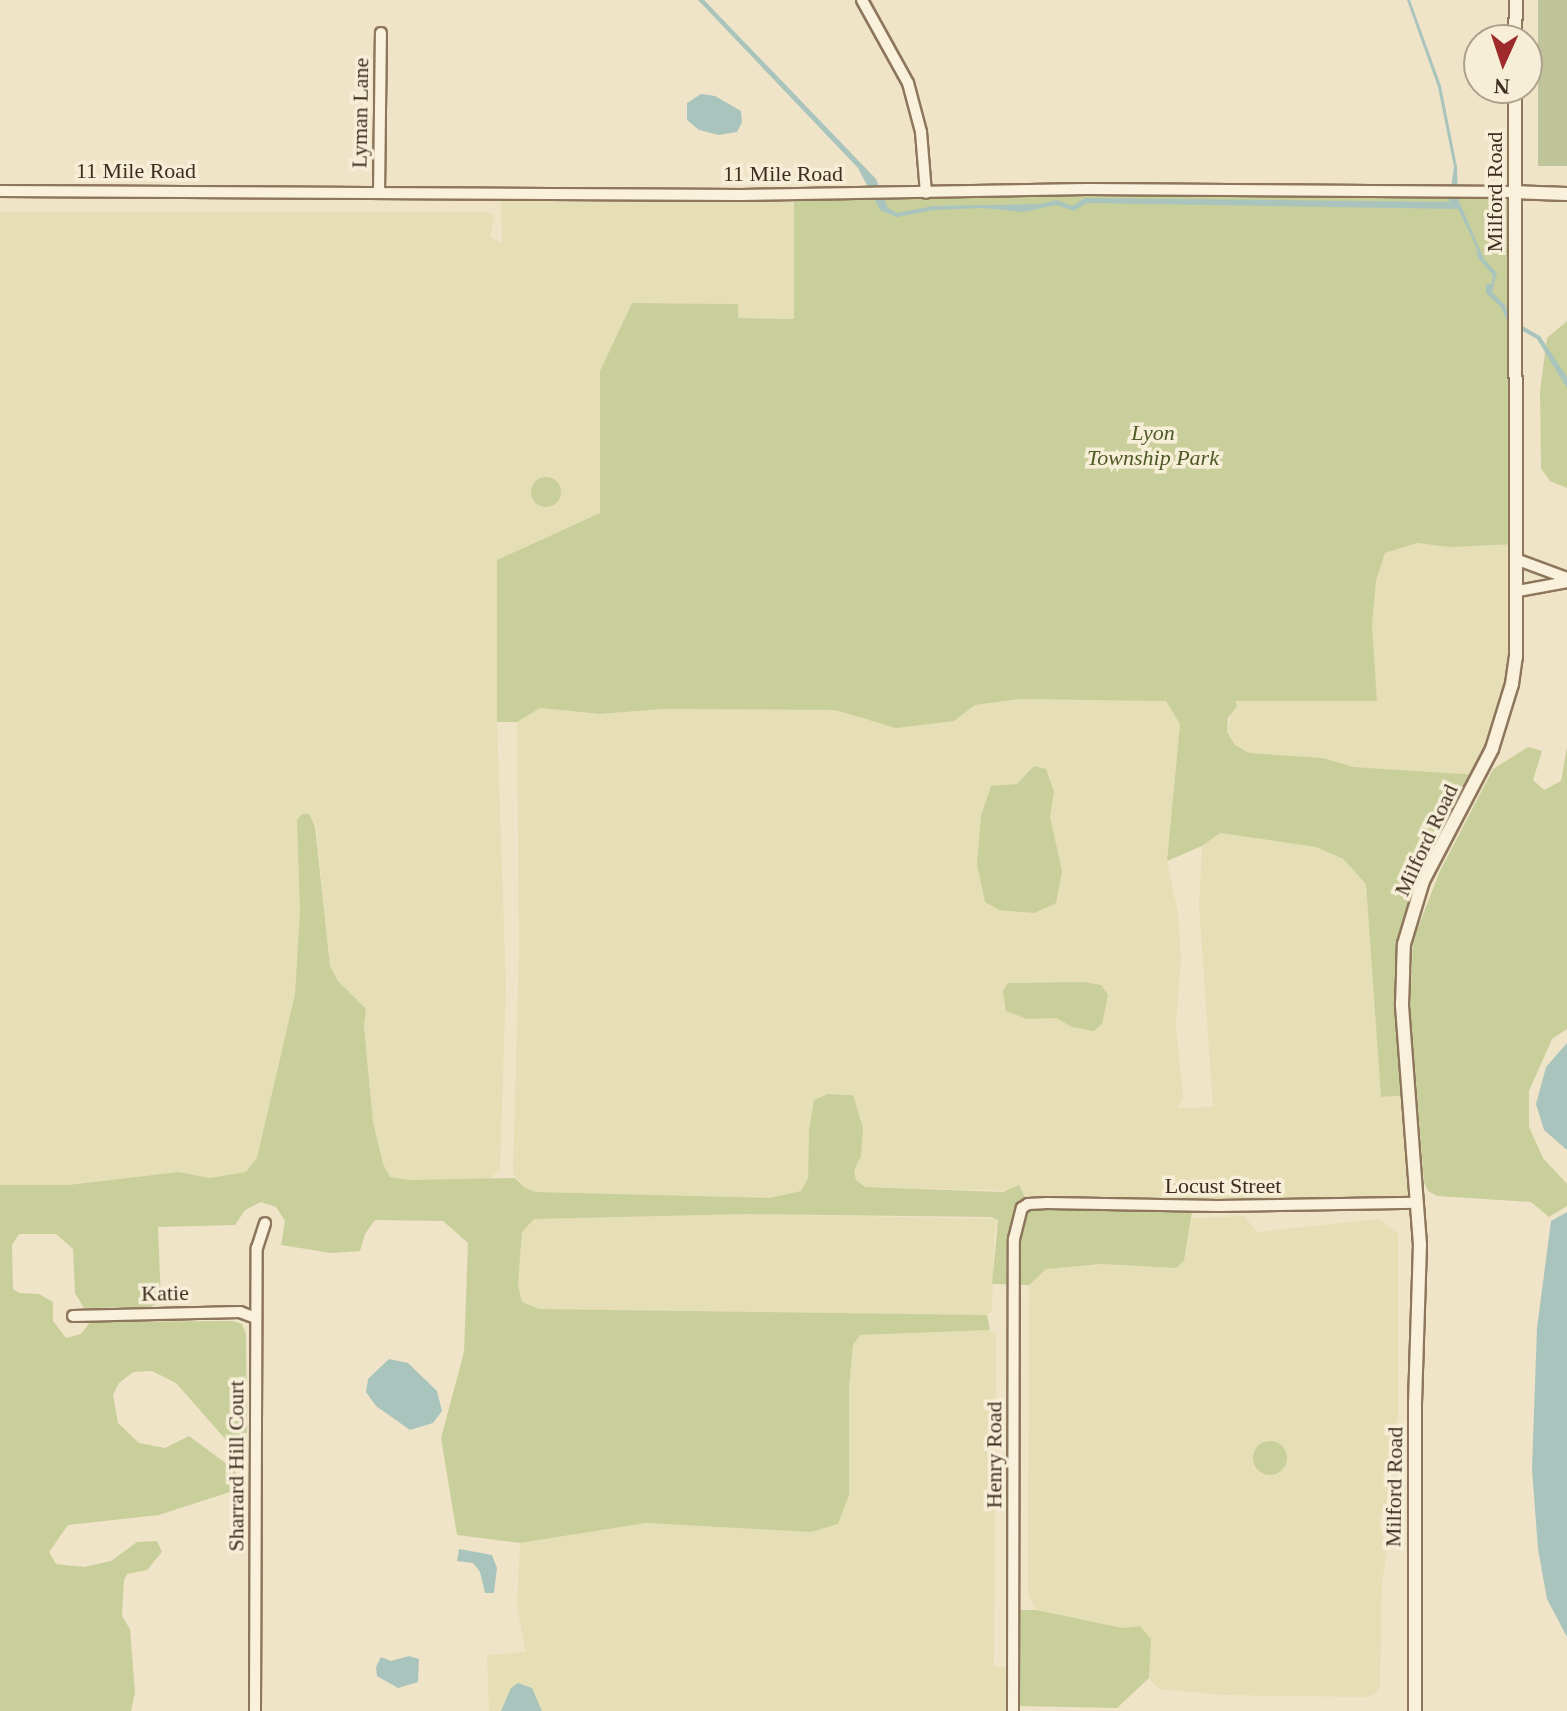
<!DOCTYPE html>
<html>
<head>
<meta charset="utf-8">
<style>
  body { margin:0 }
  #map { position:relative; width:1567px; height:1711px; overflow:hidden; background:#f0e4c8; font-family:"Times New Roman",serif }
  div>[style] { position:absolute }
  .farmland>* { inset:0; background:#e6deb5 }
  .green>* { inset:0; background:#c9cf9b }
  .round { border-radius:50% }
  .cemetery>* { inset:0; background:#bfc49a; transform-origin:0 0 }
  .water>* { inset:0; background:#a9c4bc }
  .roads { filter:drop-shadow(2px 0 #8d765c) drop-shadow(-2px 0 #8d765c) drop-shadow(0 2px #8d765c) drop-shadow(0 -2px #8d765c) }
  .minor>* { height:10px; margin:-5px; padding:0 5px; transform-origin:5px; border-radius:5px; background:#faf1dc }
  .tertiary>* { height:12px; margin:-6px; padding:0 6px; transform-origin:6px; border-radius:6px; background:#faf1dc }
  span { translate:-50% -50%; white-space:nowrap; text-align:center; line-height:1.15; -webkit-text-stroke:7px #f7eed8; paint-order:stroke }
  .street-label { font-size:22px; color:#3d2e20 }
  .park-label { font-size:22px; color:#4d5a26; font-style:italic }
  .north { position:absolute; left:1463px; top:24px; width:80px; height:80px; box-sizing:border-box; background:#f7eed8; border:2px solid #ada18e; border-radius:50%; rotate:183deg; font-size:22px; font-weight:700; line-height:32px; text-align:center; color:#3d2e20 }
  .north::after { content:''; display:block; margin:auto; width:28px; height:36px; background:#9e2a2b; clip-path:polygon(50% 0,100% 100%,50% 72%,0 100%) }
</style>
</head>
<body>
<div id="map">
  <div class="farmland">
    <i style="clip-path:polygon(501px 192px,794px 195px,794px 319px,738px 318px,737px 304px,632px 303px,600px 371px,601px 513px,497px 560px,497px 722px,506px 986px,500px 1169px,490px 1179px,409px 1180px,390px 1177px,383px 1164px,373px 1122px,364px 1024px,366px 1009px,338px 981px,330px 966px,316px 826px,309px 814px,302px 814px,297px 820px,300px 911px,295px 994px,257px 1159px,246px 1173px,210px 1178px,179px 1172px,68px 1185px,0 1185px,0 212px,486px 212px,495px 216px,490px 237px,502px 243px)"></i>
    <i style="clip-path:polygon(1417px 543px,1450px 547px,1518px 544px,1516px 657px,1479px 775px,1353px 767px,1323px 758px,1248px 753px,1235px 745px,1227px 732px,1234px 701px,1377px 701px,1372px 625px,1376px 581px,1385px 552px)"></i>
    <i style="clip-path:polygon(1020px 699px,1166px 700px,1180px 724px,1167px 861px,1178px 912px,1181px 959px,1176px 1025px,1183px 1097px,1177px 1108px,1213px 1107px,1199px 906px,1202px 846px,1220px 833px,1316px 847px,1343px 859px,1366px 884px,1381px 1096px,1409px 1095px,1417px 1203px,1028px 1204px,1013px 1191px,865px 1187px,856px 1180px,854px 1170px,853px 1095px,843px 1094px,828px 1094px,809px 1131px,808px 1177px,801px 1191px,769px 1198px,536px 1192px,525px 1188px,513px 1173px,519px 950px,517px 722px,526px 713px,539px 708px,600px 714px,663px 709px,835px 710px,866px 720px,954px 721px,975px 705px)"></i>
    <i style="clip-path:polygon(750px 1214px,998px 1219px,994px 1238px,992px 1311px,987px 1315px,539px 1309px,522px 1302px,518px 1285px,522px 1232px,534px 1219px)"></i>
    <i style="clip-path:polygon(1244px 1216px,1257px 1232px,1379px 1219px,1398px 1233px,1398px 1420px,1389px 1439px,1388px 1498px,1379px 1522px,1387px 1551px,1382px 1582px,1380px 1684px,1376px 1693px,1366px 1697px,1223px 1695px,1159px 1689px,1149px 1678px,1151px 1639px,1123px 1628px,1036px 1610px,1028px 1594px,1029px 1285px,1045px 1269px,1101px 1264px,1176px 1268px,1184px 1261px,1192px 1218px)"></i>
    <i style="clip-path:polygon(990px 1330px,996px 1335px,994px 1666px,1013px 1668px,1013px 1711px,489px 1711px,487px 1655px,526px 1652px,517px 1608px,520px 1543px,646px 1523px,811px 1532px,849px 1495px,849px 1388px,853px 1345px,860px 1335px)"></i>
  </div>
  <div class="green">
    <i style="clip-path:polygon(1514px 192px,1518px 544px,1450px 547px,1417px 543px,1385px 553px,1376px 581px,1372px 625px,1377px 701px,1235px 701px,1237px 706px,1228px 718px,1227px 732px,1235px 745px,1249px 753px,1323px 758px,1353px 767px,1479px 775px,1423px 881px,1404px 944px,1409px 1095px,1381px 1097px,1366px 884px,1343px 859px,1316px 847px,1220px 833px,1202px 846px,1167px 861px,1180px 724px,1166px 701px,1020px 699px,975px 705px,954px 721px,896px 728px,835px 710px,663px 709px,600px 714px,540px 708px,517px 722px,497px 722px,497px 560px,600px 513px,600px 371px,632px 303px,738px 304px,738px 318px,794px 319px,794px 195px)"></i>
    <i style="clip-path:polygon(1567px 321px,1567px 488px,1550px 481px,1541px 468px,1540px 391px,1547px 338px)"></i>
    <i class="round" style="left:531px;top:477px;width:30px;height:30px"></i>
    <i style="clip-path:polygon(1528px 747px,1542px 751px,1533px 780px,1544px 790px,1561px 781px,1567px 747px,1567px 1029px,1552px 1039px,1529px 1091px,1529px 1127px,1543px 1158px,1567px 1184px,1567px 1206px,1549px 1217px,1531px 1202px,1437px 1196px,1428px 1191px,1424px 1182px,1410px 1006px,1413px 940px,1440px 871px,1493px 769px)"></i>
    <i style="clip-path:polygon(1034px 766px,1046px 769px,1054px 792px,1050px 817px,1062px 871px,1056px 903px,1034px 913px,999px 910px,985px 902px,977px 864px,981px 816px,991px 786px,1017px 784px)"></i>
    <i style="clip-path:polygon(302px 814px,309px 814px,315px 826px,330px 966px,338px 981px,366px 1009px,364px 1026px,373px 1122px,383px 1164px,390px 1177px,409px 1180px,515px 1178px,525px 1188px,536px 1192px,769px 1198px,801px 1191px,808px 1178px,809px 1131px,814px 1100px,828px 1094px,853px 1095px,863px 1128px,861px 1156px,854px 1170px,856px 1180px,865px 1187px,1003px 1192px,1019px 1185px,1028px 1204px,1193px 1206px,1184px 1261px,1176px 1268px,1101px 1264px,1046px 1269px,1029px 1285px,992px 1284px,998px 1220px,990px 1217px,750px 1214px,534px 1219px,522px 1232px,518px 1285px,522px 1302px,539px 1309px,987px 1315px,990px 1330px,860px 1335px,853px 1345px,849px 1388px,849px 1495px,838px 1524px,811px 1532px,646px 1523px,520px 1543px,457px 1535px,441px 1438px,464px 1352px,468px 1243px,443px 1221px,375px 1220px,365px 1234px,360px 1251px,331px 1253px,281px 1245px,285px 1221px,276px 1207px,261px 1202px,245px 1210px,235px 1225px,158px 1227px,161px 1301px,151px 1307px,84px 1308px,75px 1293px,73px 1249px,56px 1234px,19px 1234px,12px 1245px,13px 1289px,19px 1293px,39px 1294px,53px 1302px,53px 1321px,66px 1338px,81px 1334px,90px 1322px,233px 1321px,242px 1324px,246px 1334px,247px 1447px,234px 1449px,176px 1383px,152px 1371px,133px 1372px,119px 1383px,113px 1395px,118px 1423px,139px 1443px,165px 1448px,189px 1436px,235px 1470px,239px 1489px,159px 1515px,68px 1525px,49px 1552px,56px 1564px,84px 1567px,111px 1561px,137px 1542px,157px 1541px,162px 1552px,147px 1570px,127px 1574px,124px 1580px,122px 1616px,130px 1629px,135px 1693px,131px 1711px,0 1711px,0 1185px,68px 1185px,179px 1172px,210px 1178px,246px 1172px,257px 1158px,295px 994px,300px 911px,297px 820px)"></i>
    <i style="clip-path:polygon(1084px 982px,1101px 985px,1108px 995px,1102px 1024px,1094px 1031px,1072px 1027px,1056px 1018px,1027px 1019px,1006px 1011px,1003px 991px,1008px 983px)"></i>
    <i class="round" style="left:1253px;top:1441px;width:34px;height:34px"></i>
    <i style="clip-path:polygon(1014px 1610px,1036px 1610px,1123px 1628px,1140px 1626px,1151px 1639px,1149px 1678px,1117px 1708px,1013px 1706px)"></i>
  </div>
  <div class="cemetery">
    <i style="left:1538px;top:0;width:29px;height:166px"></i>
  </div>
  <div class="water">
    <i style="clip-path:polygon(698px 0,704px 0,876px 179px,888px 208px,897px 213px,933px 206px,1040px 204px,1057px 200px,1072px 206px,1085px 198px,1449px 202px,1454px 167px,1438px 87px,1407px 0,1410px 0,1441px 86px,1457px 167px,1458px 199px,1484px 259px,1497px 273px,1492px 292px,1505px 305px,1510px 319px,1540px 336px,1567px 377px,1567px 388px,1537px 339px,1508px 323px,1501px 307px,1486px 293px,1486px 284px,1492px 284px,1493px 275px,1478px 258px,1476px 246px,1458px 209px,1087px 203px,1074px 211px,1056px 205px,1023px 212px,983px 208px,933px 210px,897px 217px,880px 210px,858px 168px)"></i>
    <i style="clip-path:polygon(701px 94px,715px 96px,741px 111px,742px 122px,737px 132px,719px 135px,699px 130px,687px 120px,687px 103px)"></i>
    <i style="clip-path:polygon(1567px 1043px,1567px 1150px,1544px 1130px,1536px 1104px,1546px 1067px)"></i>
    <i style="clip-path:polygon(1567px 1212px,1567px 1637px,1547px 1599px,1538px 1549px,1532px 1469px,1537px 1328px,1551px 1221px)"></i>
    <i style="clip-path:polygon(389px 1359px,408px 1363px,437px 1391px,442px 1411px,433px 1423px,410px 1430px,376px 1406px,366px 1392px,368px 1379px)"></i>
    <i style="clip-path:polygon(459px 1549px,492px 1555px,497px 1568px,494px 1593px,485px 1593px,480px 1572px,473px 1563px,457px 1561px)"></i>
    <i style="clip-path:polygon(409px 1656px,419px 1659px,418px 1682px,398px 1688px,377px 1676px,376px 1667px,381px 1657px,391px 1661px)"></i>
    <i style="clip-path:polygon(518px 1683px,532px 1688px,542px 1711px,501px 1711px,511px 1688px)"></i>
  </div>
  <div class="roads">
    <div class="minor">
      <i style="left:862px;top:0;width:95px;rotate:61deg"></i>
      <i style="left:908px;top:83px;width:51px;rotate:75.1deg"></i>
      <i style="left:921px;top:132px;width:61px;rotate:85.3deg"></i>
      <i style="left:0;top:191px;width:741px;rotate:0.31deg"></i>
      <i style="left:741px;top:195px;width:346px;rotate:-1deg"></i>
      <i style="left:1087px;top:189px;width:427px;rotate:0.4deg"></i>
      <i style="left:379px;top:193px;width:160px;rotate:-89.3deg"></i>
      <i style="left:1518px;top:560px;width:52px;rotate:20.2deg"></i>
      <i style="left:1518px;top:591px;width:50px;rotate:-10.4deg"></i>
      <i style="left:73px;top:1316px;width:167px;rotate:-1.4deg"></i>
      <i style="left:240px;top:1312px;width:17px;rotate:21deg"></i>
      <i style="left:255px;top:1711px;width:463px;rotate:-89.8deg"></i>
      <i style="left:257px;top:1248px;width:26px;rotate:-72deg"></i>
      <i style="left:1013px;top:1711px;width:472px;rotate:-89.9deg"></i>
      <i style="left:1014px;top:1239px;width:32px;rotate:-76deg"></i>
      <i style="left:1022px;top:1208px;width:7px;rotate:-34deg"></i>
      <i style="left:1028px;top:1204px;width:19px;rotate:-3deg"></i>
      <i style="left:1047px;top:1203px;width:171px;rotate:1deg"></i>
      <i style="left:1218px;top:1206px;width:199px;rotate:-0.9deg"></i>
    </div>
    <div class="tertiary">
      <i style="left:1515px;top:40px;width:40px;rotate:-88.6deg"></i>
      <i style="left:1514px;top:192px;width:53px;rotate:2.2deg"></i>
      <i style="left:1415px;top:1711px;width:308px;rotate:-90deg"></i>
      <i style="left:1415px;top:1403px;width:158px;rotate:-88.2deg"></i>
      <i style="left:1420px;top:1245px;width:242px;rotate:-94.3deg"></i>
      <i style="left:1402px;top:1004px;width:34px;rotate:-88deg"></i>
      <i style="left:1403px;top:970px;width:26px;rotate:-88deg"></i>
      <i style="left:1404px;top:944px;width:66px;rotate:-73.2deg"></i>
      <i style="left:1423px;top:881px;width:149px;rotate:-62.4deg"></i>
      <i style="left:1492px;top:749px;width:68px;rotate:-72.9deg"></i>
      <i style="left:1512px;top:684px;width:27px;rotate:-82deg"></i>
      <i style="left:1516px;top:657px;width:569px;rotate:-90.1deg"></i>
    </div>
  </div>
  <div class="street-label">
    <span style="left:360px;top:113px;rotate:-89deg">Lyman Lane</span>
    <span style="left:136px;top:171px">11 Mile Road</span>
    <span style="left:783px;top:174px">11 Mile Road</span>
    <span style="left:1495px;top:192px;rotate:-90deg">Milford Road</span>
    <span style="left:1426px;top:840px;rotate:-65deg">Milford Road</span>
    <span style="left:1223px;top:1186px">Locust Street</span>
    <span style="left:165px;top:1293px;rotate:-1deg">Katie</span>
    <span style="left:994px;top:1455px;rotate:-90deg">Henry Road</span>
    <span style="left:236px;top:1466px;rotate:-90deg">Sharrard Hill Court</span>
    <span style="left:1394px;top:1487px;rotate:-89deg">Milford Road</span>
  </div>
  <div class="park-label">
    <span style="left:1153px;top:445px">Lyon<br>Township Park</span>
  </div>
  <div class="north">N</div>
</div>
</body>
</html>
